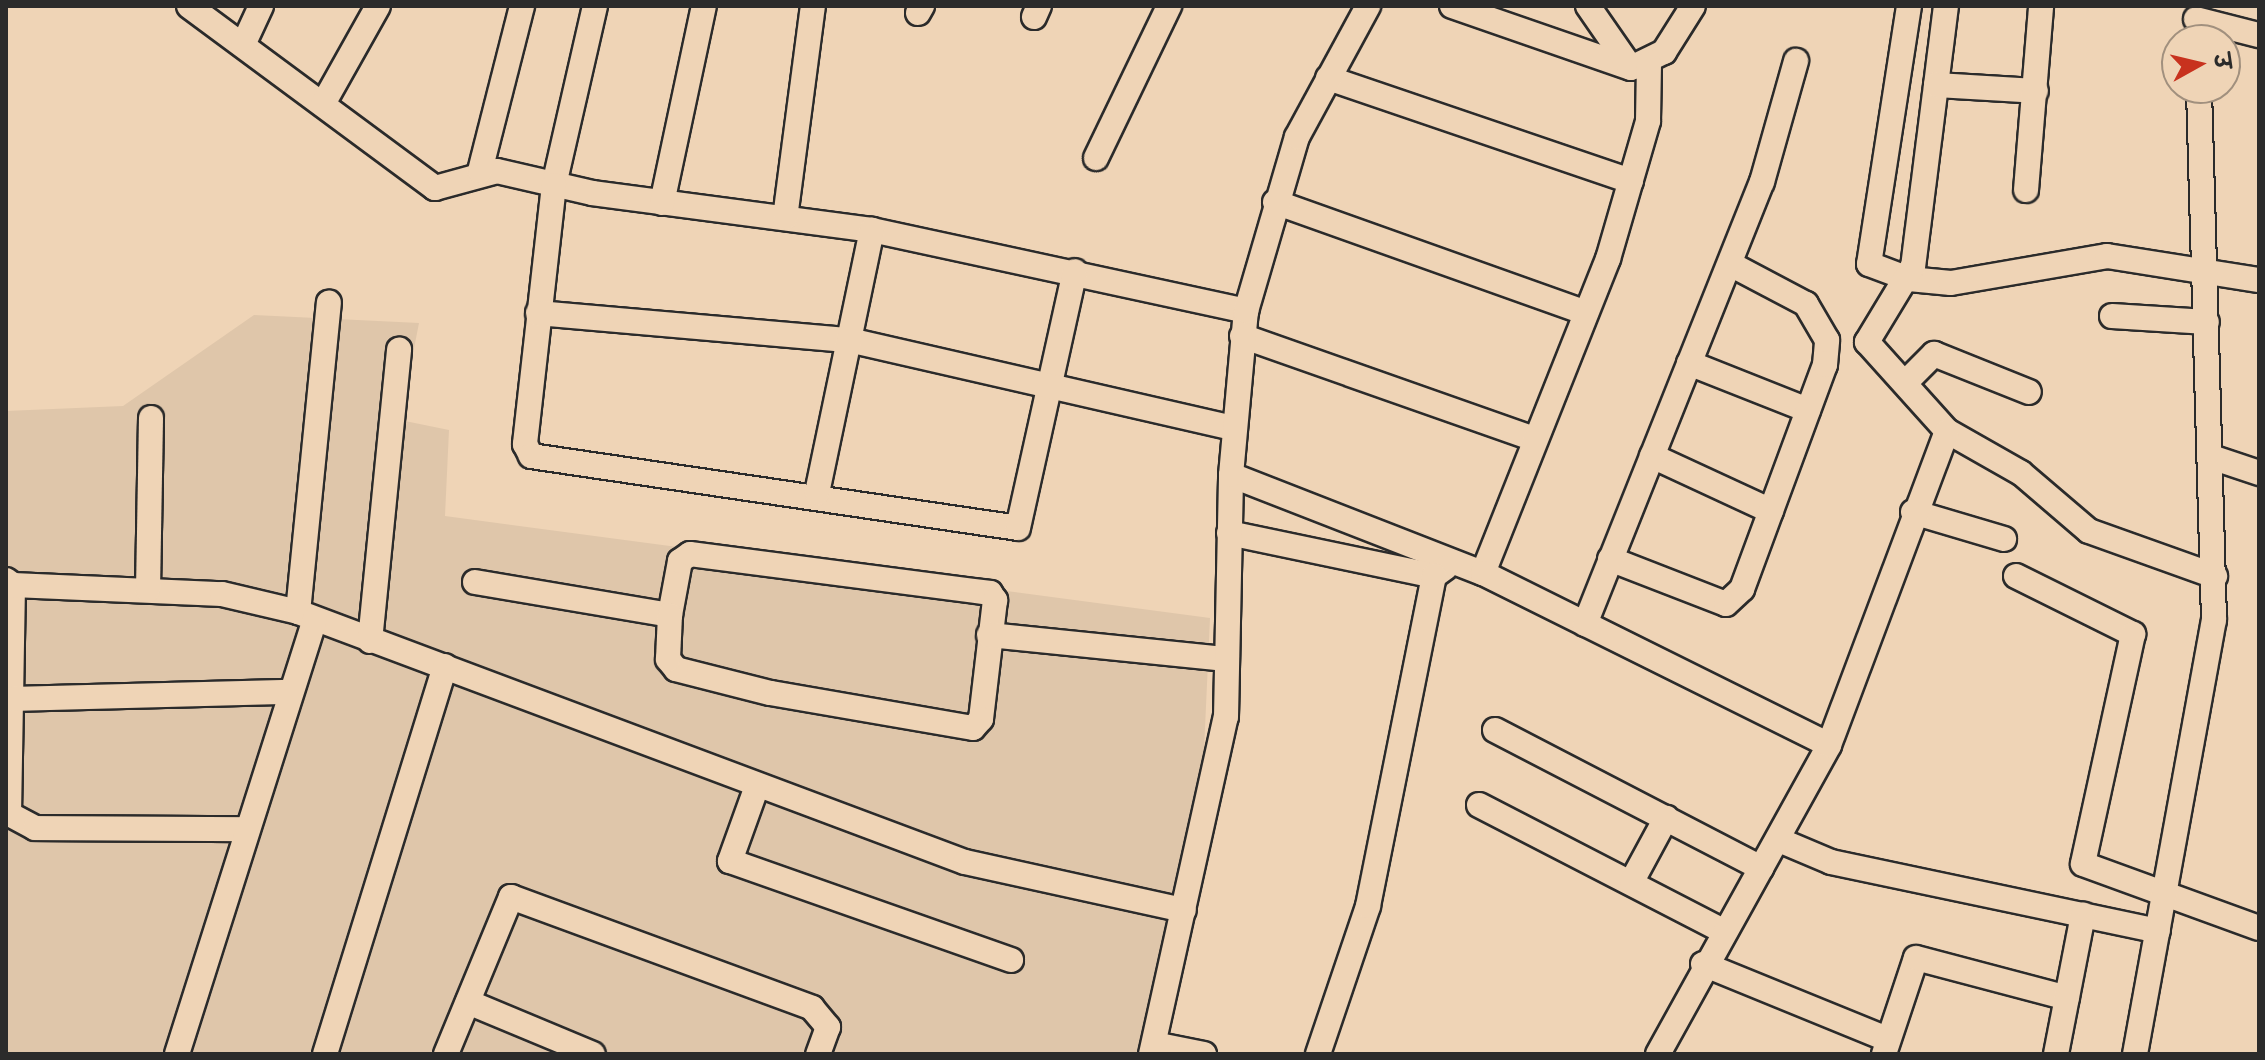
<!DOCTYPE html>
<html>
<head>
<meta charset="utf-8">
<style>
  body { margin:0 }
  #map { position:relative; width:2265px; height:1060px; overflow:hidden; background:#efd4b6; font-family:Mali,"Playpen Sans Deva",sans-serif }
  div>[style] { position:absolute }
  .built>* { inset:0; background:#dfc6aa }
  .roads { filter:drop-shadow(2px 0 #2b2b2b) drop-shadow(-2px 0 #2b2b2b) drop-shadow(0 2px #2b2b2b) drop-shadow(0 -2px #2b2b2b) }
  .minor>* { height:24px; margin:-12px; padding:0 12px; transform-origin:12px; border-radius:12px; background:#efd4b6 }
  span { translate:-50% -50%; white-space:nowrap; text-align:center; line-height:1.15; -webkit-text-stroke:6px #efd4b6; paint-order:stroke }
  .frame { position:absolute; inset:0; border:8px solid #2b2b2b; pointer-events:none }
  .north { position:absolute; left:2161px; top:24px; width:80px; height:80px; box-sizing:border-box; background:#efd4b6; border:2px solid #a1907e; border-radius:50%; rotate:82deg; font-size:22px; font-weight:700; line-height:32px; text-align:center; color:#2b2b2b }
  .north::after { content:''; display:block; margin:auto; width:28px; height:36px; background:#c8321e; clip-path:polygon(50% 0,100% 100%,50% 72%,0 100%) }
</style>
</head>
<body>
<div id="map">
  <div class="built">
    <i style="clip-path:polygon(254px 315px,419px 323px,400px 420px,449px 430px,445px 516px,1210px 618px,1204px 750px,1138px 1054px,6px 1054px,6px 411px,123px 406px)"></i>
  </div>
  <div class="roads">
    <div class="minor">
      <i style="left:189px;top:6px;width:306px;rotate:36.5deg"></i>
      <i style="left:435px;top:188px;width:64px;rotate:-15.3deg"></i>
      <i style="left:497px;top:171px;width:98px;rotate:13deg"></i>
      <i style="left:592px;top:193px;width:282px;rotate:7.5deg"></i>
      <i style="left:872px;top:230px;width:383px;rotate:12.2deg"></i>
      <i style="left:595px;top:6px;width:184px;rotate:102.9deg"></i>
      <i style="left:554px;top:185px;width:261px;rotate:96.4deg"></i>
      <i style="left:525px;top:444px;width:13px;rotate:63deg"></i>
      <i style="left:531px;top:456px;width:492px;rotate:8.4deg"></i>
      <i style="left:1018px;top:528px;width:263px;rotate:-77.5deg"></i>
      <i style="left:1452px;top:6px;width:189px;rotate:19.1deg"></i>
      <i style="left:1631px;top:68px;width:37px;rotate:-26deg"></i>
      <i style="left:1664px;top:52px;width:54px;rotate:-57.8deg"></i>
      <i style="left:1588px;top:6px;width:75px;rotate:55.3deg"></i>
      <i style="left:1909px;top:6px;width:261px;rotate:98.8deg"></i>
      <i style="left:1869px;top:264px;width:43px;rotate:20.6deg"></i>
      <i style="left:1909px;top:279px;width:42px;rotate:5.4deg"></i>
      <i style="left:1951px;top:283px;width:158px;rotate:-9.8deg"></i>
      <i style="left:2107px;top:256px;width:154px;rotate:9deg"></i>
      <i style="left:1946px;top:6px;width:262px;rotate:97.2deg"></i>
      <i style="left:1913px;top:266px;width:89px;rotate:121.2deg"></i>
      <i style="left:1867px;top:342px;width:120px;rotate:48deg"></i>
      <i style="left:1947px;top:431px;width:85px;rotate:29.6deg"></i>
      <i style="left:2021px;top:473px;width:89px;rotate:40.5deg"></i>
      <i style="left:2089px;top:531px;width:134px;rotate:19.7deg"></i>
      <i style="left:918px;top:13px;width:8px;rotate:-60deg"></i>
      <i style="left:1034px;top:17px;width:12px;rotate:-66deg"></i>
      <i style="left:2196px;top:19px;width:65px;rotate:14.3deg"></i>
      <i style="left:243px;top:45px;width:43px;rotate:-65.2deg"></i>
      <i style="left:1328px;top:78px;width:320px;rotate:18.8deg"></i>
      <i style="left:1936px;top:85px;width:100px;rotate:3.4deg"></i>
      <i style="left:323px;top:104px;width:112px;rotate:-60.7deg"></i>
      <i style="left:1096px;top:158px;width:169px;rotate:-64.3deg"></i>
      <i style="left:480px;top:171px;width:170px;rotate:-75.7deg"></i>
      <i style="left:2026px;top:190px;width:185px;rotate:-85.3deg"></i>
      <i style="left:1275px;top:202px;width:330px;rotate:19.6deg"></i>
      <i style="left:662px;top:203px;width:201px;rotate:-78deg"></i>
      <i style="left:785px;top:218px;width:214px;rotate:-82.5deg"></i>
      <i style="left:538px;top:313px;width:312px;rotate:5deg"></i>
      <i style="left:849px;top:340px;width:395px;rotate:12.9deg"></i>
      <i style="left:2112px;top:316px;width:95px;rotate:3.6deg"></i>
      <i style="left:1242px;top:336px;width:310px;rotate:19.4deg"></i>
      <i style="left:1689px;top:363px;width:128px;rotate:21.6deg"></i>
      <i style="left:1908px;top:380px;width:37px;rotate:-45deg"></i>
      <i style="left:1934px;top:354px;width:102px;rotate:21.8deg"></i>
      <i style="left:1652px;top:456px;width:131px;rotate:24.8deg"></i>
      <i style="left:2211px;top:457px;width:51px;rotate:18.4deg"></i>
      <i style="left:1231px;top:475px;width:270px;rotate:21.3deg"></i>
      <i style="left:1483px;top:573px;width:338px;rotate:-68.3deg"></i>
      <i style="left:1608px;top:259px;width:144px;rotate:-73.8deg"></i>
      <i style="left:1648px;top:121px;width:57px;rotate:-89deg"></i>
      <i style="left:817px;top:493px;width:269px;rotate:-78.2deg"></i>
      <i style="left:1913px;top:512px;width:95px;rotate:16.5deg"></i>
      <i style="left:1229px;top:533px;width:209px;rotate:11.8deg"></i>
      <i style="left:1434px;top:576px;width:14px;rotate:-36deg"></i>
      <i style="left:1610px;top:559px;width:124px;rotate:21.2deg"></i>
      <i style="left:1726px;top:604px;width:22px;rotate:-43deg"></i>
      <i style="left:1742px;top:589px;width:239px;rotate:-69.7deg"></i>
      <i style="left:1825px;top:365px;width:25px;rotate:-85deg"></i>
      <i style="left:1827px;top:340px;width:42px;rotate:-120.3deg"></i>
      <i style="left:1806px;top:304px;width:86px;rotate:-152.2deg"></i>
      <i style="left:1483px;top:573px;width:386px;rotate:26.4deg"></i>
      <i style="left:2016px;top:576px;width:131px;rotate:26.4deg"></i>
      <i style="left:2133px;top:634px;width:235px;rotate:102.3deg"></i>
      <i style="left:2083px;top:864px;width:187px;rotate:20deg"></i>
      <i style="left:6px;top:580px;width:9px;rotate:36deg"></i>
      <i style="left:13px;top:585px;width:229px;rotate:91deg"></i>
      <i style="left:9px;top:814px;width:30px;rotate:28deg"></i>
      <i style="left:35px;top:828px;width:208px;rotate:0.3deg"></i>
      <i style="left:475px;top:582px;width:198px;rotate:9.6deg"></i>
      <i style="left:670px;top:615px;width:55px;rotate:-79.5deg"></i>
      <i style="left:680px;top:561px;width:12px;rotate:-35deg"></i>
      <i style="left:690px;top:554px;width:303px;rotate:7.4deg"></i>
      <i style="left:990px;top:593px;width:9px;rotate:54deg"></i>
      <i style="left:995px;top:600px;width:120px;rotate:96.7deg"></i>
      <i style="left:981px;top:719px;width:12px;rotate:132deg"></i>
      <i style="left:973px;top:728px;width:206px;rotate:-170.2deg"></i>
      <i style="left:770px;top:693px;width:97px;rotate:-165.7deg"></i>
      <i style="left:676px;top:669px;width:13px;rotate:-129deg"></i>
      <i style="left:668px;top:659px;width:44px;rotate:-87.4deg"></i>
      <i style="left:13px;top:585px;width:209px;rotate:2.5deg"></i>
      <i style="left:222px;top:594px;width:78px;rotate:13.3deg"></i>
      <i style="left:298px;top:612px;width:712px;rotate:20.55deg"></i>
      <i style="left:965px;top:862px;width:224px;rotate:12.4deg"></i>
      <i style="left:148px;top:590px;width:172px;rotate:-89deg"></i>
      <i style="left:298px;top:612px;width:311px;rotate:-84.3deg"></i>
      <i style="left:1585px;top:624px;width:476px;rotate:-68.2deg"></i>
      <i style="left:1762px;top:182px;width:126px;rotate:-74.3deg"></i>
      <i style="left:989px;top:635px;width:239px;rotate:5.8deg"></i>
      <i style="left:370px;top:641px;width:293px;rotate:-84.3deg"></i>
      <i style="left:13px;top:699px;width:276px;rotate:-1.5deg"></i>
      <i style="left:1495px;top:730px;width:300px;rotate:27.4deg"></i>
      <i style="left:757px;top:786px;width:80px;rotate:109.8deg"></i>
      <i style="left:730px;top:861px;width:298px;rotate:19.4deg"></i>
      <i style="left:1479px;top:805px;width:275px;rotate:27.3deg"></i>
      <i style="left:1779px;top:840px;width:56px;rotate:22.9deg"></i>
      <i style="left:1831px;top:862px;width:334px;rotate:11.9deg"></i>
      <i style="left:1632px;top:881px;width:72px;rotate:-61.6deg"></i>
      <i style="left:1703px;top:964px;width:199px;rotate:22.2deg"></i>
      <i style="left:468px;top:1002px;width:135px;rotate:22.6deg"></i>
      <i style="left:1154px;top:1044px;width:51px;rotate:11.3deg"></i>
      <i style="left:177px;top:1054px;width:456px;rotate:-72.4deg"></i>
      <i style="left:325px;top:1054px;width:406px;rotate:-72.8deg"></i>
      <i style="left:446px;top:1054px;width:170px;rotate:-67.5deg"></i>
      <i style="left:511px;top:897px;width:321px;rotate:20.2deg"></i>
      <i style="left:812px;top:1008px;width:25px;rotate:50deg"></i>
      <i style="left:828px;top:1027px;width:29px;rotate:110deg"></i>
      <i style="left:1151px;top:1054px;width:345px;rotate:-77.5deg"></i>
      <i style="left:1226px;top:717px;width:242px;rotate:-88.8deg"></i>
      <i style="left:1231px;top:475px;width:165px;rotate:-84.8deg"></i>
      <i style="left:1246px;top:311px;width:181px;rotate:-73.7deg"></i>
      <i style="left:1297px;top:137px;width:149px;rotate:-61.5deg"></i>
      <i style="left:1318px;top:1054px;width:156px;rotate:-71.3deg"></i>
      <i style="left:1368px;top:906px;width:337px;rotate:-78.7deg"></i>
      <i style="left:1658px;top:1054px;width:353px;rotate:-61deg"></i>
      <i style="left:1829px;top:745px;width:335px;rotate:-69.4deg"></i>
      <i style="left:1884px;top:1054px;width:101px;rotate:-71.6deg"></i>
      <i style="left:1916px;top:958px;width:156px;rotate:14.8deg"></i>
      <i style="left:2056px;top:1054px;width:142px;rotate:-79deg"></i>
      <i style="left:2135px;top:1054px;width:441px;rotate:-79.7deg"></i>
      <i style="left:2214px;top:620px;width:532px;rotate:-91.62deg"></i>
    </div>
  </div>
  <div class="frame"></div>
  <div class="north">उ</div>
</div>
</body>
</html>
